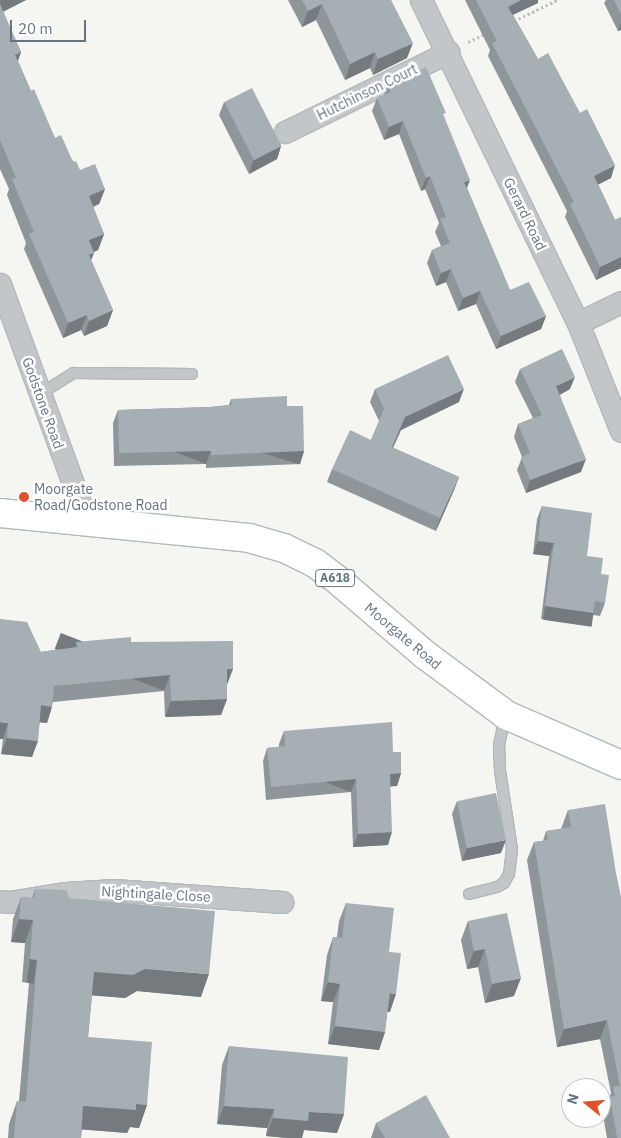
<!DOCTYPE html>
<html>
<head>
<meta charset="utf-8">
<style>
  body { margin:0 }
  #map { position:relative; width:621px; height:1138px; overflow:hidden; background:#f5f5f1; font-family:"IBM Plex Sans",sans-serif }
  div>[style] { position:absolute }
  .path>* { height:3px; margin-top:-1.5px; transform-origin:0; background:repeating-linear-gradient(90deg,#bcbec0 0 2.5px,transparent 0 5px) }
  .roads { filter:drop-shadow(1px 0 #b3b8bb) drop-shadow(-1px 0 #b3b8bb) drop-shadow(0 1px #b3b8bb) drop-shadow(0 -1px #b3b8bb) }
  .service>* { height:10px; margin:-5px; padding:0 5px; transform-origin:5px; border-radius:5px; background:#c2c6c9 }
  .minor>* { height:21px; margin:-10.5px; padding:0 10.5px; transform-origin:10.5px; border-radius:10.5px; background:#c2c6c9 }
  .primary>* { height:28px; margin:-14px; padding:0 14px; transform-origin:14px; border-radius:14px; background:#fff }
  .wall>* { inset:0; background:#8f969a }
  .shaded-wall>* { inset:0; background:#747a7d; transform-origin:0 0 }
  .building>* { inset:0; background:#a6afb3; transform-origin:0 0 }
  .dots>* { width:14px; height:14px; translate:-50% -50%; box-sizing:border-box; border:2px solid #fff; border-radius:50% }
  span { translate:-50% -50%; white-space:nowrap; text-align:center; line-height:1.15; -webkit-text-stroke:5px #fff; paint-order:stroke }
  .shield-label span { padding:1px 4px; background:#fff; border:1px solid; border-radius:4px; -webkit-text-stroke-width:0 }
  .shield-label { font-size:12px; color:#647581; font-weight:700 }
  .street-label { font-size:14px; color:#647581 }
  .poi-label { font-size:14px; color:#647581 }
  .left { translate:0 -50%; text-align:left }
  .north { position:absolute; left:561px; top:1078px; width:50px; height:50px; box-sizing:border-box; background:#fff; border:1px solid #c1c8cd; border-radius:50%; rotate:287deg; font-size:14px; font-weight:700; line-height:20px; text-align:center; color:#647581 }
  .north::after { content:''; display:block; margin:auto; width:18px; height:22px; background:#df5227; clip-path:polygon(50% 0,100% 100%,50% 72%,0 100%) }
  .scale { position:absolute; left:10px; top:20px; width:76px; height:22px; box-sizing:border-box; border:2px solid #647581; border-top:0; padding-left:6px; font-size:15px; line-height:18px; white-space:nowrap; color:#647581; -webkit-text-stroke:4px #fff; paint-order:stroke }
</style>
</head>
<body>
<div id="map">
  <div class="path">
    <i style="left:514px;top:21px;width:48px;rotate:-26deg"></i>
    <i style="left:468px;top:42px;width:19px;rotate:-25deg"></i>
  </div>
  <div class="roads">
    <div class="service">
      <i style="left:40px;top:394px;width:40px;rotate:-32deg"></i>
      <i style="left:74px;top:373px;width:118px;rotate:0.5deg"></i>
      <i style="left:469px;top:894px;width:29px;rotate:-14deg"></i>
      <i style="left:497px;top:887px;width:8px;rotate:-30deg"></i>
      <i style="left:504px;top:883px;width:10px;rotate:-61deg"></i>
      <i style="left:509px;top:874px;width:25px;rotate:-83deg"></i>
      <i style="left:512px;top:849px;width:79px;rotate:-98.7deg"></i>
      <i style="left:500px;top:771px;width:26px;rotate:-92deg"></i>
      <i style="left:499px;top:745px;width:29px;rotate:-78deg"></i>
    </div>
    <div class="minor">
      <i style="left:421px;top:0;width:359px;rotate:64.1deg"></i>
      <i style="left:578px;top:323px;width:116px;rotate:68.3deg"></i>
      <i style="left:285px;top:132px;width:182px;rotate:-26.1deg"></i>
      <i style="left:0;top:284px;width:253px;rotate:69.9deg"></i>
      <i style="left:578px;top:323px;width:48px;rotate:-26deg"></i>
      <i style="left:0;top:901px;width:9px;rotate:6deg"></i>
      <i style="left:9px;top:902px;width:57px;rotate:-9.1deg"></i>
      <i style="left:65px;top:893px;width:49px;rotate:-3.5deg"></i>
      <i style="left:114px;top:890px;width:169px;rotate:4.1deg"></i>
    </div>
    <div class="primary">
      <i style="left:0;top:513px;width:250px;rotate:5.7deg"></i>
      <i style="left:249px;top:538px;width:36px;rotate:16deg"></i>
      <i style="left:284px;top:548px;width:34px;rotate:26deg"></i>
      <i style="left:315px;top:563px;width:31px;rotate:37deg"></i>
      <i style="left:340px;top:582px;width:111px;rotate:40.6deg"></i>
      <i style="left:424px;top:654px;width:102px;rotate:36.6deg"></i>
      <i style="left:506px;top:715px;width:125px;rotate:23.5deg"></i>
    </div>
  </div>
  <div class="wall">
    <i style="clip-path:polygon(0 0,26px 0,3px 12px,21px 52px,18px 61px,31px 91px,55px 138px,80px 170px,105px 189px,99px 204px,93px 207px,104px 234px,98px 250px,94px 252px,91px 260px,113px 310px,107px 326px,84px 336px,81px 330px,63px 338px,24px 249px,26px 243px,7px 195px,9px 189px,0 169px)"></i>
    <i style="clip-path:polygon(288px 0,391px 0,407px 58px,373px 75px,370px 68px,345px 80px,316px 20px,302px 27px)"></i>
    <i style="clip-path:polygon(465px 0,538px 0,538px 3px,513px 15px,538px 59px,611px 178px,598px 184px,615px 220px,621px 217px,621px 268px,596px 280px,565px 217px,567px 211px,488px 56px,490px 50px)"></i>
    <i style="clip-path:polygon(606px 0,621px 0,621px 30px,618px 31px,604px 3px)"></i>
    <i style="clip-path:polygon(388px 85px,444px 117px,467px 188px,510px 290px,546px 316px,541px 329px,496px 349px,476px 304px,458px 311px,446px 282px,436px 286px,427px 263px,432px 250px,441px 246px,435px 232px,439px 223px,425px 189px,421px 191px,399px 134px,384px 140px,372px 111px,377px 98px,384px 95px)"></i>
    <i style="clip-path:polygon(224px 102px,281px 146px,277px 159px,249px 174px,219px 115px)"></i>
    <i style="clip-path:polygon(520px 369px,570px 389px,560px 395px,581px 472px,526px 493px,517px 470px,522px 457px,514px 437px,518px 424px,533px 418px,515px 382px)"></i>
    <i style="clip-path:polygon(375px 389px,459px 402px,401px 430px,393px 448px,459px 477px,454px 490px,436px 531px,327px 482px,332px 469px,371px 440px,379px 421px,370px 402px)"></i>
    <i style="clip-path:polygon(231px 399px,287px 406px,304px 451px,300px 464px,206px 468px,206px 464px,114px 466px,113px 423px,118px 410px,210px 407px,229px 405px)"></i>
    <i style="clip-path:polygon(542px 506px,587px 556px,601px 574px,605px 603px,600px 616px,593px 615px,589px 626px,541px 619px,549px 556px,533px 554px,537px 519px)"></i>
    <i style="clip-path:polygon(76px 642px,131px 642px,227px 685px,227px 699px,221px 715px,165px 717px,164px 691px,53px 702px,47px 723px,40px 722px,32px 757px,1px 754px,3px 739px,0 739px,41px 652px,74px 647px)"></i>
    <i style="clip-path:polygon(284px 731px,393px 752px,401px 773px,397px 786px,390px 786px,388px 845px,353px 847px,351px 792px,266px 800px,263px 761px,267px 748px,279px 747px,279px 744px)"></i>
    <i style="clip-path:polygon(457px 801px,501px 853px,462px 861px,452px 814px)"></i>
    <i style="clip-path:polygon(568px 810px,616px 873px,621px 1138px,607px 1138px,603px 1115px,611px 1093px,600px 1039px,557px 1047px,527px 860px,534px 842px,543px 841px,546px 831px,561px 829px)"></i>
    <i style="clip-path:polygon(35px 889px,69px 898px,201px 997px,137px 991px,125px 998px,92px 995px,88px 1037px,147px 1105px,139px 1128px,130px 1127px,127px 1133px,82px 1129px,81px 1138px,8px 1138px,9px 1124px,17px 1101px,19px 1101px,29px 983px,22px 982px,25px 943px,11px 942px,13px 919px,21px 897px,32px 898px)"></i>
    <i style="clip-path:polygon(346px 903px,389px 952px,390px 1012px,387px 1012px,385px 1032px,379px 1050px,328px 1044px,333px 1002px,321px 1001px,327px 955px,333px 937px,337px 937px,339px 921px)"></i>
    <i style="clip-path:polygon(468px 921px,514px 996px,485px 1003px,478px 967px,467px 969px,461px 940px)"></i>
    <i style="clip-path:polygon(229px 1046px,344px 1114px,337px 1133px,304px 1130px,302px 1138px,287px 1138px,266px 1136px,267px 1128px,217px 1124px,222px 1065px)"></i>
    <i style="clip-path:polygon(376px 1123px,450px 1138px,371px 1138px)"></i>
  </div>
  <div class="shaded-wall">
    <i style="clip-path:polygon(2px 0,26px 0,0 13px,0 1px)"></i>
    <i style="clip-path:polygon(521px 0,538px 0,538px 3px,503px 19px,508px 7px)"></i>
    <i style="clip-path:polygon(322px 4px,316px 20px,302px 27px,308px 11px)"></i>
    <i style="clip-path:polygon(621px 23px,621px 30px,618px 31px)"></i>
    <i style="clip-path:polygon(413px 43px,407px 58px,373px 75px,378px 59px)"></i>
    <i style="clip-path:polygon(21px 52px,15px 68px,15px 55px)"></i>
    <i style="clip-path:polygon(375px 52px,370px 68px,345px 80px,350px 64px)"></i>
    <i style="clip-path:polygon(403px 121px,399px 134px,384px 140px,389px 127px)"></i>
    <i style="clip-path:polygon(281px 146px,277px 159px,249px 174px,253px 161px)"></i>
    <i style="clip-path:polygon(615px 165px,611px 178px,590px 189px,594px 176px)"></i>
    <i style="clip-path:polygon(430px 176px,425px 189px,421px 191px,426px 178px)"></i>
    <i style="clip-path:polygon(470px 180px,465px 193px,464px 182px)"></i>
    <i style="clip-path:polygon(105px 189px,99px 204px,83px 211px,89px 196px)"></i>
    <i style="clip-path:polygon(104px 234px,98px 250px,84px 256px,89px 240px)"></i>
    <i style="clip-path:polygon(94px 253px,88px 268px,89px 255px)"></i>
    <i style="clip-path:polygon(621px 257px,621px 268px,596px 280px,600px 267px)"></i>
    <i style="clip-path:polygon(451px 269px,446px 282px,436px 286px,441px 273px)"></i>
    <i style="clip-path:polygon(480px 291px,476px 304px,458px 311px,463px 298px)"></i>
    <i style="clip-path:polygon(113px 310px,107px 326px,84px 336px,89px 321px)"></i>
    <i style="clip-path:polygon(87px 315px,81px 330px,63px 338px,68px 323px)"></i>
    <i style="clip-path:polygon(546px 316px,541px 329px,496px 349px,501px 336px)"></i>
    <i style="clip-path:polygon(575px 377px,570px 389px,551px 399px,556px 386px)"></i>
    <i style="clip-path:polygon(464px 389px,459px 402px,401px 430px,387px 460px,392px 447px,405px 417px)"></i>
    <i style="left:211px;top:451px;width:14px;height:92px;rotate:111deg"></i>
    <i style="left:304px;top:451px;width:14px;height:93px;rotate:107deg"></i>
    <i style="clip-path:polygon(586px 459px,581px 472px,526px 493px,530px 480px)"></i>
    <i style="clip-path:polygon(459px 477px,454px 490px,436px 531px,440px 518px)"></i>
    <i style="clip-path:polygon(538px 541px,554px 543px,549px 556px,533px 554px)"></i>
    <i style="left:545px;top:606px;width:49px;height:14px;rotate:8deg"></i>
    <i style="clip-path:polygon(227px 669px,233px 669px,227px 685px,221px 685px)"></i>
    <i style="left:170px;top:675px;width:17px;height:117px;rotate:111deg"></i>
    <i style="clip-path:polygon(227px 699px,221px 715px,165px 717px,171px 701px)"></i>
    <i style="clip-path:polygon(41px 705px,52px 707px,47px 723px,35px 722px)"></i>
    <i style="clip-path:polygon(0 722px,8px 723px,3px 739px,0 739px)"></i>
    <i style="clip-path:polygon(7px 738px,38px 741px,32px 757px,1px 754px)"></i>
    <i style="clip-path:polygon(401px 773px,397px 786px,385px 787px,390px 774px)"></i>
    <i style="left:356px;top:779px;width:14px;height:85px;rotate:111deg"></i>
    <i style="clip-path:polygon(392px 832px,388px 845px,353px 847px,358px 834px)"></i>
    <i style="clip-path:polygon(506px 840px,501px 853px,462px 861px,467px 848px)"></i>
    <i style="clip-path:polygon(19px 919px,33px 920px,25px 943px,11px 942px)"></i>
    <i style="clip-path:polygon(485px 949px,478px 967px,467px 969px,474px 951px)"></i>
    <i style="left:30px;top:959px;width:7px;height:24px;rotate:8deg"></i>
    <i style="clip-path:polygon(145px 969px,209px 974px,201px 997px,137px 991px,125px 998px,86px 995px,94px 972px)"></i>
    <i style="clip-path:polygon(521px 978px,514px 996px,485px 1003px,492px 984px)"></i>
    <i style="clip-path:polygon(328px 982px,340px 984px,333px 1002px,321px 1001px)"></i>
    <i style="clip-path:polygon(390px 993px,396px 994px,390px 1012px,383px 1012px)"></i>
    <i style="clip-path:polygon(607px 1020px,600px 1039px,557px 1047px,564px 1029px)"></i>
    <i style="clip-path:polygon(335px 1026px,385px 1032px,379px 1050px,328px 1044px)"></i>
    <i style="clip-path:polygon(136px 1104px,147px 1105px,139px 1128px,130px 1127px,127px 1133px,75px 1129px,83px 1106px)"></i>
    <i style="clip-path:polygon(224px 1106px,274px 1109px,267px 1128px,217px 1124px)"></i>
    <i style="clip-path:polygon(309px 1112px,344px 1114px,337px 1133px,304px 1130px,302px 1138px,287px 1138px,266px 1136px,273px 1118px)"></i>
  </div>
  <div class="building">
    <i style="clip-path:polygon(302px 0,391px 0,413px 43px,378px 59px,375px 52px,350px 64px,322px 4px,308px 11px)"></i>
    <i style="clip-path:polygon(476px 0,521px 0,508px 7px,538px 59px,548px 53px,580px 113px,587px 109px,615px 165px,594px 176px,615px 220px,621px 217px,621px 257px,600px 267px,570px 204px,574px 202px,492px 43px,497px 41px)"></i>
    <i style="clip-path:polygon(614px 0,621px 0,621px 14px)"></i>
    <i style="clip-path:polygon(0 4px,21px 52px,15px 55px,31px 91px,34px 89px,55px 138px,61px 135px,73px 162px,76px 161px,80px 170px,95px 164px,105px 189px,89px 196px,104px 234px,89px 240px,94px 253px,89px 255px,113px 310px,89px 321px,87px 315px,68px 323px,29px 234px,34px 232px,12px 179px,16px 178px,0 140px)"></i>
    <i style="clip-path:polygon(426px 67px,446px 113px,443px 114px,470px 180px,464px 182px,510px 290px,529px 282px,546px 316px,501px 336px,480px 291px,463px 298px,451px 269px,441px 273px,432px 250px,450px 243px,440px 219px,446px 217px,430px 176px,426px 178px,403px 121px,389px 127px,377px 98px,391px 92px,388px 85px)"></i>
    <i style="left:252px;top:88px;width:65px;height:31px;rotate:63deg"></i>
    <i style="clip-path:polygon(562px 349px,575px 377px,556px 386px,586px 459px,530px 480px,521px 457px,530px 453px,518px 424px,542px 415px,520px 369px)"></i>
    <i style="clip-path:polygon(448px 355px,464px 389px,405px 417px,392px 447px,459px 477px,440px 518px,332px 469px,350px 430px,371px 440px,384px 409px,375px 389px)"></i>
    <i style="clip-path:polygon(287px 396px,287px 406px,303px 406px,304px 451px,211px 455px,211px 451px,119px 453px,118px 410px,210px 407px,232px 405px,231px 399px)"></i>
    <i style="clip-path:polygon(542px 506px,592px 513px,587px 556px,603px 558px,601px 574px,609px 575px,605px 603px,595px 601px,593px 613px,545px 606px,554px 543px,538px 541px)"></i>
    <i style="clip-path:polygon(0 619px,27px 622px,41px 652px,77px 647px,76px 642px,131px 637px,131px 642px,233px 641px,233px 669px,227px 669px,227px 699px,171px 701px,170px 675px,54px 686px,52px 707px,41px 705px,38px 741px,7px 738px,8px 723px,0 722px)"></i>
    <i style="clip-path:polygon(392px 722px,393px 752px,401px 752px,401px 773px,390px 774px,392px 832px,358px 834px,356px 779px,271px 787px,267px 748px,285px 746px,284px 731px)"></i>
    <i style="left:496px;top:793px;width:48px;height:40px;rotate:78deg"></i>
    <i style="clip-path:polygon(605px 804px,616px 873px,621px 897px,621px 1138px,617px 1138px,610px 1097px,615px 1096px,613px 1087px,620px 1086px,607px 1020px,564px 1029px,534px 842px,548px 840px,546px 831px,571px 827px,568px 810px)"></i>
    <i style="clip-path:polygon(35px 889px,67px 890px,69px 898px,215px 911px,209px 974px,145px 969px,133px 975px,94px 972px,88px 1037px,152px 1042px,147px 1105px,136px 1104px,136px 1110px,83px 1106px,81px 1138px,14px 1138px,17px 1101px,26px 1102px,37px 960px,30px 959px,33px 920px,19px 919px,21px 897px,34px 898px)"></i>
    <i style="clip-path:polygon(346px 903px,394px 908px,389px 952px,401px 953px,396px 994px,390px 993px,385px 1032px,335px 1026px,340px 984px,328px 982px,333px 937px,342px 938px)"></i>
    <i style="clip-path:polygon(507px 913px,521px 978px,492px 984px,485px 949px,474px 951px,468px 921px)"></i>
    <i style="clip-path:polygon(229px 1046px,348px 1057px,344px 1114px,309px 1112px,308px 1121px,273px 1118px,274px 1109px,224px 1106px)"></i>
    <i style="clip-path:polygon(426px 1095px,450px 1138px,385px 1138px,376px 1123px)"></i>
  </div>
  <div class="dots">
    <i style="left:24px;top:497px;background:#df5227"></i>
  </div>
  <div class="shield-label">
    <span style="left:335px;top:578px">A618</span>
  </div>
  <div class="street-label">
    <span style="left:367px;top:92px;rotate:-26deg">Hutchinson Court</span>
    <span style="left:525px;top:214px;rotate:64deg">Gerard Road</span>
    <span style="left:43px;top:403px;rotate:70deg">Godstone Road</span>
    <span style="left:403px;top:636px;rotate:40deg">Moorgate Road</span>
    <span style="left:156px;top:894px;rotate:3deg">Nightingale Close</span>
  </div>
  <div class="poi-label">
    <span class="left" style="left:34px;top:497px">Moorgate<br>Road/Godstone Road</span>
  </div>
  <div class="north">N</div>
  <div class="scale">20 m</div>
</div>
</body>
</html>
